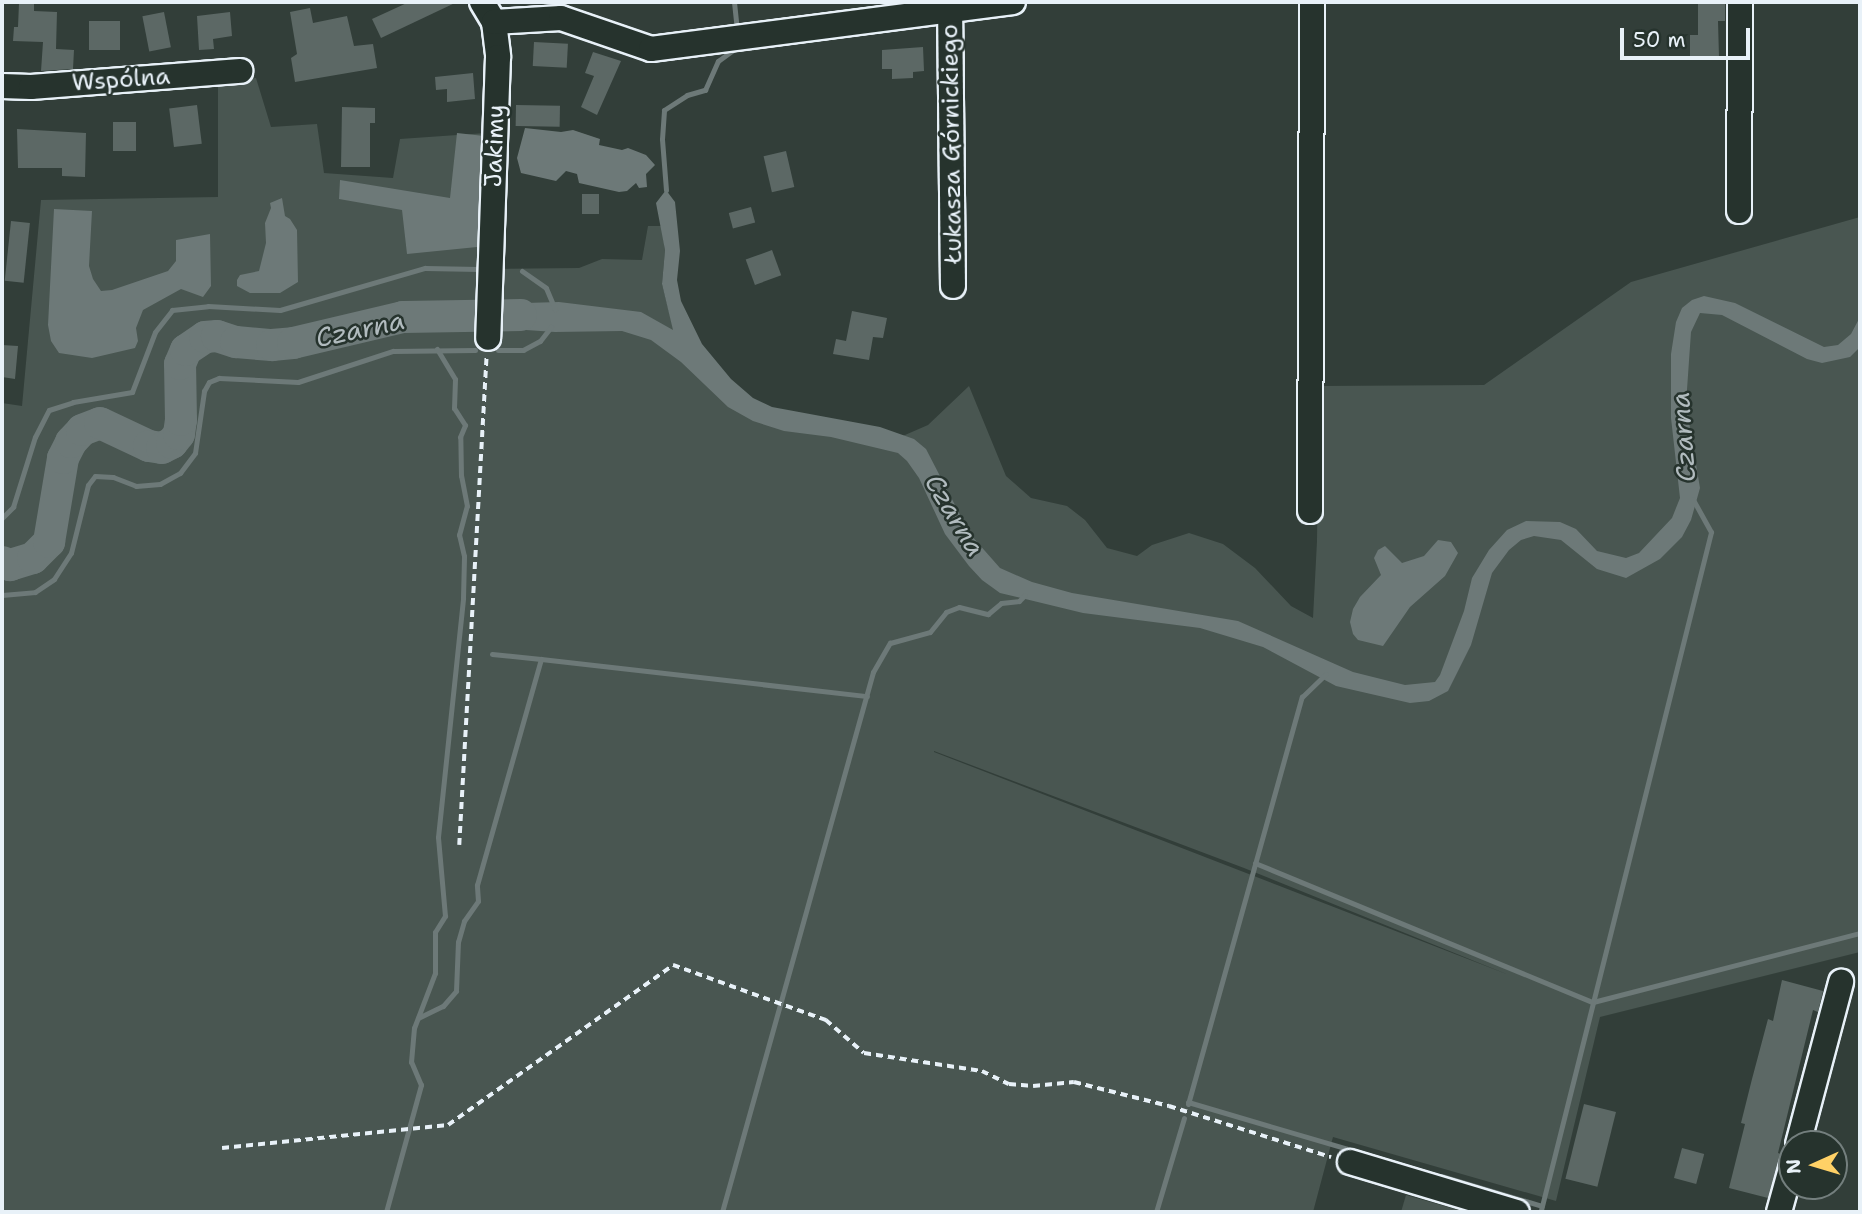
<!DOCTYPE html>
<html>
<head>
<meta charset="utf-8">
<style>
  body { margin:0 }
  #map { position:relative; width:1862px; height:1214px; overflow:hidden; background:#323e39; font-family:"Shantell Sans",sans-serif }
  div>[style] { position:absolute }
  .green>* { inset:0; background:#495651 }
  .water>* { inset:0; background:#6d7978 }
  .stream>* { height:5px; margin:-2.5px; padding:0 2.5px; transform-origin:2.5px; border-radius:2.5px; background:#6d7978 }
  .river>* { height:32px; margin:-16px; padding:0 16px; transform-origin:16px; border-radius:16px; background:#6d7978 }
  .building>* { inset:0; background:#5c6865; transform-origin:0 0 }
  .path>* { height:3.5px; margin-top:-1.75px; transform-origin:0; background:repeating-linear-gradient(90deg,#e8f1f8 0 7px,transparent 0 12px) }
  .roads { filter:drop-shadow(2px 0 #e8f1f8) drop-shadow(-2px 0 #e8f1f8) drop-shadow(0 2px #e8f1f8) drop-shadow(0 -2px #e8f1f8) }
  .minor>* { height:24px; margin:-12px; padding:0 12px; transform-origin:12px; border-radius:12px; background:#26332d }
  span { translate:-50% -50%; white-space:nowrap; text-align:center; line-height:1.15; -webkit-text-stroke:5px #26332d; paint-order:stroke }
  .street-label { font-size:24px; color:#e8f1f8 }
  .water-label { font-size:26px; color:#b1bbbe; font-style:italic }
  .frame { position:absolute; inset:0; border:4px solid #e8f1f8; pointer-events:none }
  .north { position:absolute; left:1778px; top:1130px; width:70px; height:70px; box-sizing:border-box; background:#26332d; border:2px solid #747f7e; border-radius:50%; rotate:266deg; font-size:19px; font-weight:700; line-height:28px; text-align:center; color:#e8f1f8 }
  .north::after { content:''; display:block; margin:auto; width:24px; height:32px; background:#ffd166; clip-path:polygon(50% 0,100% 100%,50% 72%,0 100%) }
  .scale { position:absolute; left:1620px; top:28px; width:130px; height:32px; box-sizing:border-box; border:4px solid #e8f1f8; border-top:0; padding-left:9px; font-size:21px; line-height:24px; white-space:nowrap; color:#e8f1f8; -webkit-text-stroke:5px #26332d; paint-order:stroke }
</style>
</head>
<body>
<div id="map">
  <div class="green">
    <i style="clip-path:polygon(evenodd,256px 78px,271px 127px,317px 124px,324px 173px,393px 178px,400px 139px,500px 132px,495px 269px,579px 268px,602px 259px,642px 260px,648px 226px,662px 226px,665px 250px,662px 284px,674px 331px,759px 414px,898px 438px,928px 425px,969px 386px,1006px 476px,1031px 498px,1067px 506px,1085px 520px,1107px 548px,1137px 556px,1152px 545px,1189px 533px,1223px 544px,1255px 568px,1291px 606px,1313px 618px,1317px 541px,1319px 386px,1484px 385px,1631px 282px,1860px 217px,1860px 952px,1600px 1017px,1556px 1201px,1333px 1137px,1313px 1212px,2px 1212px,2px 403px,22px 406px,41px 200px,218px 197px,218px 82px,256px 78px,934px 751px,1244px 868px,1509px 975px,934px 752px,934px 751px)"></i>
    <i style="clip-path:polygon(1406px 1195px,1465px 1212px,1401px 1212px)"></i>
  </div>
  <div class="water">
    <i style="clip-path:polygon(525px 128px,561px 132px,573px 130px,600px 139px,599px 145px,622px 150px,628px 148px,646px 155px,655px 165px,646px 174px,647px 187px,639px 188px,636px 183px,627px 191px,619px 192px,579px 183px,577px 174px,566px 171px,556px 181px,521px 173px,517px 158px)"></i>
    <i style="clip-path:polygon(457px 133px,484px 136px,477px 247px,407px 254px,402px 210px,339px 199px,340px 180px,450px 198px)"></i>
    <i style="clip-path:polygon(666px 190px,675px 202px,680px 251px,677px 280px,681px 301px,702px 344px,731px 379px,753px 398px,772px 407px,880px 427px,914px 439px,926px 449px,970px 534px,1000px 568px,1032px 582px,1072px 593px,1238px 621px,1353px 672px,1405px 685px,1435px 682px,1440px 675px,1464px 611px,1472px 578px,1489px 550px,1507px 530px,1526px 521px,1560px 522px,1576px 529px,1597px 551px,1626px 558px,1639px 553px,1672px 518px,1680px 498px,1671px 418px,1671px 354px,1676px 322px,1682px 308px,1692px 300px,1704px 296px,1735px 303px,1824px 347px,1838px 345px,1851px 334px,1860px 317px,1860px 347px,1850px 357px,1822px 363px,1807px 359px,1722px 315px,1700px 313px,1691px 332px,1686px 404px,1700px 488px,1691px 520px,1682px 537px,1660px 559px,1626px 578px,1597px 569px,1561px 540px,1534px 536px,1521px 540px,1509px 550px,1492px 573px,1471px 645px,1448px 691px,1429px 701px,1410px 703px,1336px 686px,1263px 647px,1200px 628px,1083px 613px,1000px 593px,982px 580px,969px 566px,945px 534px,919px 478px,907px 461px,898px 453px,831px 437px,784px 431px,753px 421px,728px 407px,681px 362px,651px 340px,622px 331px,555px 332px,496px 328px,496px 304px,559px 302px,641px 312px,673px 330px,662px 284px,665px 250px,656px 203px)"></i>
    <i style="clip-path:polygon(282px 198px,285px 216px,290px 219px,297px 230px,298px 282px,280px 293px,250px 293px,237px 286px,237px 280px,240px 275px,259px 271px,266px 243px,265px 223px,271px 208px,270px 203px)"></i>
    <i style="clip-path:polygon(54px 209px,92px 211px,89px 266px,93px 279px,101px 291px,112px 290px,168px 271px,176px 261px,176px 240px,210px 234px,211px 286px,203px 297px,181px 289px,143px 310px,136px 328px,138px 341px,135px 348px,92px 358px,59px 353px,51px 341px,48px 325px)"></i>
    <i style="clip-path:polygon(1438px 540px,1451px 542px,1458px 553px,1445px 576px,1410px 607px,1383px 646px,1358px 640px,1353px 634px,1350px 622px,1353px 609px,1360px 597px,1381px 575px,1374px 558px,1378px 550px,1385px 546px,1402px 563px,1424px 556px)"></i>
  </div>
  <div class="stream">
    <i style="left:734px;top:2px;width:27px;rotate:84deg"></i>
    <i style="left:666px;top:190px;width:51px;rotate:-94.5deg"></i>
    <i style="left:662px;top:139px;width:29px;rotate:-86deg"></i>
    <i style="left:664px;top:110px;width:27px;rotate:-33deg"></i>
    <i style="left:687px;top:95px;width:19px;rotate:-16deg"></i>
    <i style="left:705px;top:90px;width:32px;rotate:-66deg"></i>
    <i style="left:718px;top:61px;width:22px;rotate:-36deg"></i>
    <i style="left:522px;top:271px;width:29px;rotate:35deg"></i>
    <i style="left:546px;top:288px;width:23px;rotate:67deg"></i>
    <i style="left:498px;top:350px;width:25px"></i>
    <i style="left:523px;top:350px;width:19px;rotate:-28deg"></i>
    <i style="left:540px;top:341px;width:18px;rotate:-52deg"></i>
    <i style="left:2px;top:518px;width:16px;rotate:-45deg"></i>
    <i style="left:13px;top:507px;width:73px;rotate:-72.6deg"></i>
    <i style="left:35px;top:437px;width:30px;rotate:-63deg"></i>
    <i style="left:49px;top:410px;width:25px;rotate:-18deg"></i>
    <i style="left:73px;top:402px;width:60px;rotate:-9.6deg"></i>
    <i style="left:132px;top:392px;width:64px;rotate:-69deg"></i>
    <i style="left:155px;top:332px;width:28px;rotate:-52deg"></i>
    <i style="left:172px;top:310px;width:36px;rotate:-6deg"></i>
    <i style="left:208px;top:306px;width:72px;rotate:3.2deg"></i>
    <i style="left:280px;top:310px;width:151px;rotate:-16.2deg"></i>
    <i style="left:425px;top:268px;width:54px;rotate:1.1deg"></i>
    <i style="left:2px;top:595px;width:33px;rotate:-5deg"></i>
    <i style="left:35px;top:592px;width:23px;rotate:-34deg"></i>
    <i style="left:54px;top:579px;width:31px;rotate:-57deg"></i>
    <i style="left:71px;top:553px;width:70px;rotate:-76deg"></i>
    <i style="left:88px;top:485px;width:11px;rotate:-52deg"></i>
    <i style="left:95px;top:476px;width:18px;rotate:3deg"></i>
    <i style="left:113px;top:477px;width:25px;rotate:21deg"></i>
    <i style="left:136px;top:486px;width:24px;rotate:-5deg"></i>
    <i style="left:160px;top:484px;width:23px;rotate:-29deg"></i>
    <i style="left:180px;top:473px;width:25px;rotate:-53deg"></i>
    <i style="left:195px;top:453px;width:63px;rotate:-81.7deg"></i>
    <i style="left:204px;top:391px;width:10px;rotate:-61deg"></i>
    <i style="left:209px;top:382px;width:11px;rotate:-22deg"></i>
    <i style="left:219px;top:378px;width:79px;rotate:2.9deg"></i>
    <i style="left:298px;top:382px;width:100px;rotate:-18.1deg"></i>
    <i style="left:393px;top:351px;width:82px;rotate:-0.7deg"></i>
    <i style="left:492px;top:654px;width:49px;rotate:5.8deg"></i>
    <i style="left:1255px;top:863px;width:365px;rotate:22.4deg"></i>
    <i style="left:1593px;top:1002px;width:276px;rotate:-14.5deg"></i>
    <i style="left:418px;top:1018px;width:28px;rotate:-26deg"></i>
    <i style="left:443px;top:1006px;width:20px;rotate:-49deg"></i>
    <i style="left:456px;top:991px;width:49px;rotate:-87.7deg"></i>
    <i style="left:458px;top:942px;width:22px;rotate:-74deg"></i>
    <i style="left:464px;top:921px;width:24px;rotate:-55deg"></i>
    <i style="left:478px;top:901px;width:16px;rotate:-94deg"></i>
    <i style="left:477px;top:885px;width:235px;rotate:-74.2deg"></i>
    <i style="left:541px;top:659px;width:328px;rotate:6.5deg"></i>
    <i style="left:1188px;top:1102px;width:177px;rotate:16.4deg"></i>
    <i style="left:1188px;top:1104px;width:423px;rotate:-74.4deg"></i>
    <i style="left:1302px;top:697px;width:33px;rotate:-44deg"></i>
    <i style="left:1441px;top:1176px;width:105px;rotate:16.5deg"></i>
    <i style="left:1541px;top:1210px;width:699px;rotate:-75.92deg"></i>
    <i style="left:1711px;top:532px;width:37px;rotate:-119deg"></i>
    <i style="left:386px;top:1212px;width:132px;rotate:-74.6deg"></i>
    <i style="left:421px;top:1085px;width:25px;rotate:-113deg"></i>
    <i style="left:411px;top:1062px;width:34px;rotate:-85deg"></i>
    <i style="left:414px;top:1028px;width:59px;rotate:-69.1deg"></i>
    <i style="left:435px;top:973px;width:41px;rotate:-90deg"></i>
    <i style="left:435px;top:932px;width:19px;rotate:-58deg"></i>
    <i style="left:445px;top:916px;width:79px;rotate:-95.1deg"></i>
    <i style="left:438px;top:837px;width:240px;rotate:-84deg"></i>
    <i style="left:463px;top:598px;width:42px;rotate:-88.6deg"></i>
    <i style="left:464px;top:556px;width:22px;rotate:-103deg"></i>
    <i style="left:459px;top:535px;width:30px;rotate:-75deg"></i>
    <i style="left:467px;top:506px;width:31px;rotate:-101deg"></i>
    <i style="left:461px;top:476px;width:39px;rotate:-91deg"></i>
    <i style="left:460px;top:437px;width:13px;rotate:-67deg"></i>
    <i style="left:465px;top:425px;width:20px;rotate:-123deg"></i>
    <i style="left:454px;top:408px;width:29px;rotate:-88deg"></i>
    <i style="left:455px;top:379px;width:35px;rotate:-121deg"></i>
    <i style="left:722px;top:1212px;width:561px;rotate:-74.38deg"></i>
    <i style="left:873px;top:672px;width:34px;rotate:-60deg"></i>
    <i style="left:890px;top:643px;width:41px;rotate:-15.4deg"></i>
    <i style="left:930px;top:632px;width:26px;rotate:-51deg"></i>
    <i style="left:946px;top:612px;width:14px;rotate:-21deg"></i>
    <i style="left:959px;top:607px;width:30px;rotate:14deg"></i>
    <i style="left:988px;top:614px;width:17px;rotate:-40deg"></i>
    <i style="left:1001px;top:603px;width:18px;rotate:-6deg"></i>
    <i style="left:1019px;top:601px;width:8px;rotate:-45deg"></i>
    <i style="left:1156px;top:1212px;width:98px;rotate:-73.4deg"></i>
  </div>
  <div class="river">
    <i style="left:2px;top:562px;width:9px;rotate:21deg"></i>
    <i style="left:10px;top:565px;width:24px;rotate:-17deg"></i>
    <i style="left:33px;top:558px;width:23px;rotate:-45deg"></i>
    <i style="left:49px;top:542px;width:85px;rotate:-80.5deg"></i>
    <i style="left:63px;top:458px;width:18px;rotate:-63deg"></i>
    <i style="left:71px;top:442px;width:16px;rotate:-47deg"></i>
    <i style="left:82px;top:430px;width:19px;rotate:-21deg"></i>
    <i style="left:100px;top:423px;width:54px;rotate:25.1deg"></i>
    <i style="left:149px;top:446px;width:13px;rotate:9deg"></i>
    <i style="left:162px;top:448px;width:11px;rotate:-27deg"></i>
    <i style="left:172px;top:443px;width:11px;rotate:-52deg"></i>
    <i style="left:179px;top:434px;width:14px;rotate:-82deg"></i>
    <i style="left:181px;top:420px;width:56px;rotate:-91deg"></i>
    <i style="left:180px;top:364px;width:15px;rotate:-67deg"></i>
    <i style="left:186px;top:350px;width:23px;rotate:-34deg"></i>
    <i style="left:205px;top:337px;width:12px;rotate:-5deg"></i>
    <i style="left:217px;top:336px;width:20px;rotate:18deg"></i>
    <i style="left:236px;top:342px;width:36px;rotate:5deg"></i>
    <i style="left:272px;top:345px;width:21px;rotate:-5deg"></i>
    <i style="left:293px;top:343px;width:113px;rotate:-13.3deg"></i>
    <i style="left:403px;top:317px;width:118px;rotate:-1deg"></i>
  </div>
  <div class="building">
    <i style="clip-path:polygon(409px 2px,457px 2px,381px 38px,372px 19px)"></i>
    <i style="clip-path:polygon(1698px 2px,1725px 2px,1725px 21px,1718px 21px,1719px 57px,1690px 57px,1690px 35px,1698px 35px)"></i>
    <i style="clip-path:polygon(19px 3px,34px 4px,34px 11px,57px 12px,56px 49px,74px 50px,73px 69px,41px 71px,43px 42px,13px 41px,14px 27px,18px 27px)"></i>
    <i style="clip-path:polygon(310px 8px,313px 23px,347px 16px,354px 46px,373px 44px,377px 68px,295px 82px,291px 58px,297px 54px,290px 12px)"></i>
    <i style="left:164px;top:12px;width:36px;height:22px;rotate:79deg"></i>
    <i style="clip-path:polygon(230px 12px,232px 36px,213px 39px,214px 49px,199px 50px,197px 16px)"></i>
    <i style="left:89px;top:21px;width:31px;height:29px"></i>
    <i style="left:534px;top:42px;width:34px;height:24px;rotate:3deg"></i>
    <i style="clip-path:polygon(923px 47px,924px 71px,913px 72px,913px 78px,892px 79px,892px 69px,882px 69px,882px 50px)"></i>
    <i style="clip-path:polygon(593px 52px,621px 61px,597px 115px,581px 107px,594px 76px,585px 73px)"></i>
    <i style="clip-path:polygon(473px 73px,475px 99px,447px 102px,447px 89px,436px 90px,435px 77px)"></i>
    <i style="left:197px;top:105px;width:39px;height:28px;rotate:83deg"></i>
    <i style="left:516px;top:105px;width:44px;height:21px;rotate:1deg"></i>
    <i style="clip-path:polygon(342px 107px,375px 108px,375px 123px,370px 123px,370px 167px,341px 167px)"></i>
    <i style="left:136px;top:122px;width:29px;height:23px;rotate:90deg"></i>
    <i style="clip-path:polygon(17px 129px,86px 133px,85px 177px,62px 176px,62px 168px,18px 168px)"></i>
    <i style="left:786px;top:151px;width:37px;height:23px;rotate:77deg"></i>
    <i style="left:582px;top:194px;width:17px;height:20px"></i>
    <i style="left:751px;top:207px;width:16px;height:23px;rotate:75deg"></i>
    <i style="left:11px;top:221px;width:19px;height:60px;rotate:6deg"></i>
    <i style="left:772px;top:250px;width:27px;height:28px;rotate:70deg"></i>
    <i style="clip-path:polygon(852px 311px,887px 318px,883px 338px,873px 337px,869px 360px,833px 354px,836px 339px,846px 341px)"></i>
    <i style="clip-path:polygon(2px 345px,18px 346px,15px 379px,2px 377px)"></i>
    <i style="clip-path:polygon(1782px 980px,1823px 991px,1818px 1012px,1813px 1010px,1778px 1153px,1781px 1154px,1768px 1198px,1729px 1188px,1745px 1124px,1741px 1123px,1752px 1079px,1768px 1019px,1773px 1021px)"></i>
    <i style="left:1584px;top:1104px;width:33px;height:77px;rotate:14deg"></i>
    <i style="left:1682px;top:1148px;width:23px;height:31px;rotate:15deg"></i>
  </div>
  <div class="path">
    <i style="left:459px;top:845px;width:488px;rotate:-86.8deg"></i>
    <i style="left:222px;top:1148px;width:227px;rotate:-5.8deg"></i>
    <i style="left:448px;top:1125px;width:276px;rotate:-35.4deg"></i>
    <i style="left:673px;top:965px;width:163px;rotate:19.8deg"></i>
    <i style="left:826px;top:1020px;width:50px;rotate:41deg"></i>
    <i style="left:864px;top:1053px;width:119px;rotate:8.7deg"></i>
    <i style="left:982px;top:1071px;width:30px;rotate:26deg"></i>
    <i style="left:1009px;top:1084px;width:24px;rotate:5deg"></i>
    <i style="left:1033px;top:1086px;width:41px;rotate:-5.6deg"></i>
    <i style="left:1074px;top:1082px;width:98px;rotate:14.2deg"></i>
    <i style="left:1169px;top:1106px;width:170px;rotate:17.5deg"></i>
  </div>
  <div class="roads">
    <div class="minor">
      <i style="left:482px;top:2px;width:23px;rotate:59deg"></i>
      <i style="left:494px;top:22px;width:35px;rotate:83deg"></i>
      <i style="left:498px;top:57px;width:281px;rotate:92deg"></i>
      <i style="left:950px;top:2px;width:284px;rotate:89.4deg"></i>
      <i style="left:494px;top:22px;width:67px;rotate:-3.4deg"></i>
      <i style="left:561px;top:18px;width:95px;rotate:19deg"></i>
      <i style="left:651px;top:49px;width:365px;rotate:-7.4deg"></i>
      <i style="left:2px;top:86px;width:29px;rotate:2deg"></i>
      <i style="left:31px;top:87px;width:210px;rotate:-4.4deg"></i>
      <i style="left:1739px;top:211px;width:209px;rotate:-89.7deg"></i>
      <i style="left:1310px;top:511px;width:509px;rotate:-89.77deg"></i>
      <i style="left:1798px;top:1144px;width:168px;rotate:-75.1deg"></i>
      <i style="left:1350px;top:1162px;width:174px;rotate:16.7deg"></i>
      <i style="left:1779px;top:1212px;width:49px;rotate:-74.5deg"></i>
    </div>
  </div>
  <div class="street-label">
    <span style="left:121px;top:80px;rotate:-4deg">Wspólna</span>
    <span style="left:952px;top:144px;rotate:-91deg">Łukasza Górnickiego</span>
    <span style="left:495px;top:146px;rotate:-88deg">Jakimy</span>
  </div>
  <div class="water-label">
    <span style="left:360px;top:329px;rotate:-12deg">Czarna</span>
    <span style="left:1683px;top:437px;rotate:-94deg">Czarna</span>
    <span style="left:955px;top:515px;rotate:59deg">Czarna</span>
  </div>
  <div class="frame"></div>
  <div class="north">N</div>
  <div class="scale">50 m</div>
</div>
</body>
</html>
